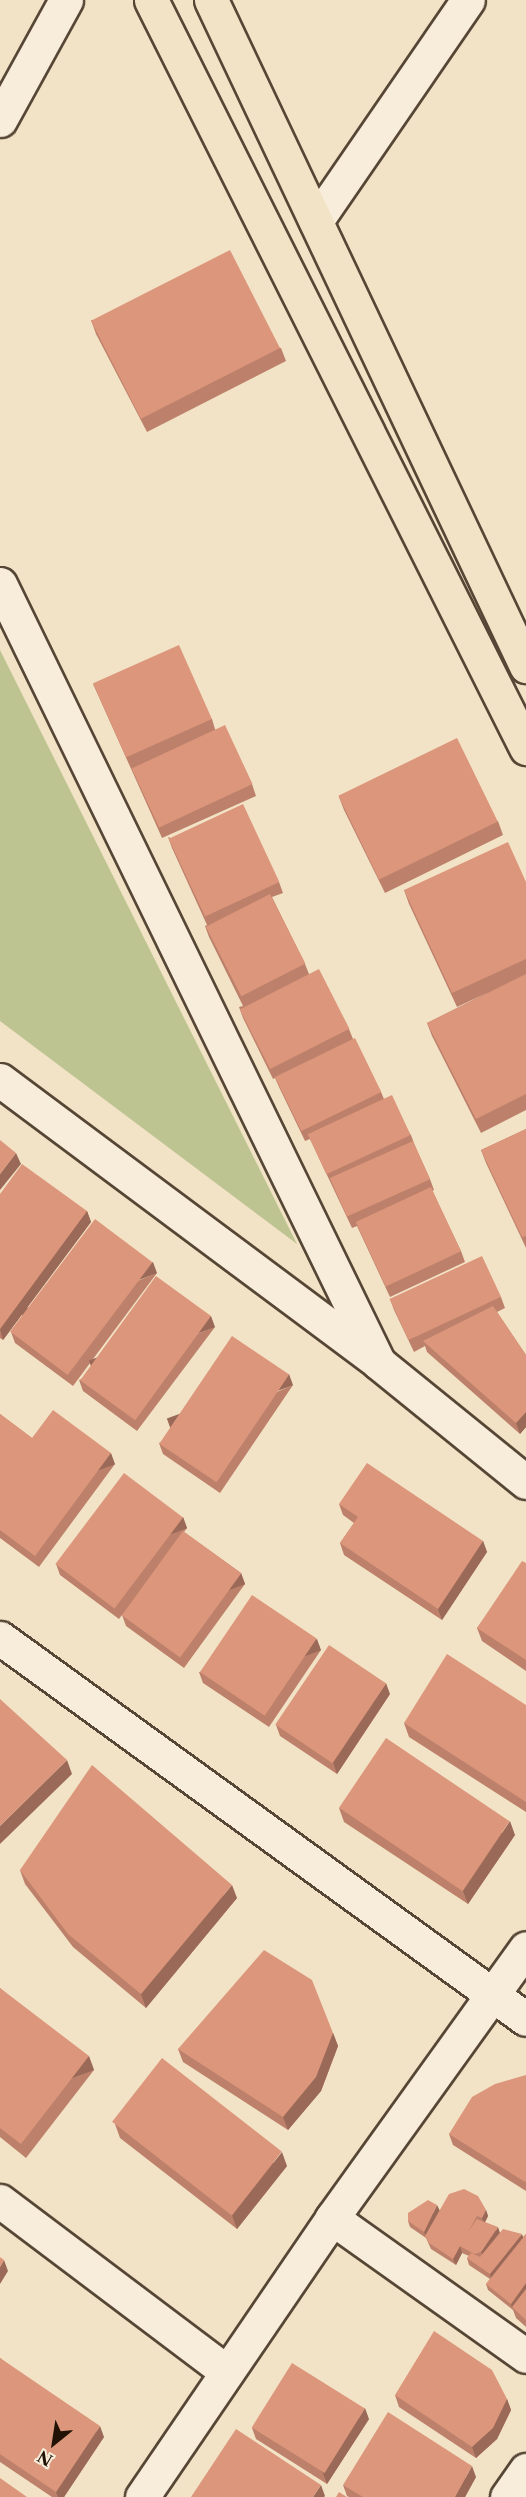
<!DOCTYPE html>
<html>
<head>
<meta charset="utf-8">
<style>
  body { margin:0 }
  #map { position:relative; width:526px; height:2497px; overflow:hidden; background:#f3e3c6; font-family:"Libre Caslon Text",serif }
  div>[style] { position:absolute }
  .green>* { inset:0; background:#bec392 }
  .roads { filter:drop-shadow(2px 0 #564635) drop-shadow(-2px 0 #564635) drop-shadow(0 2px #564635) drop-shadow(0 -2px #564635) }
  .minor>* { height:33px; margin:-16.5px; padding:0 16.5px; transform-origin:16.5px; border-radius:16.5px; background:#f7edda }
  .major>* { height:33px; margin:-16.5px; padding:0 16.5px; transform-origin:16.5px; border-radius:16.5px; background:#f3e3c6 }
  .wall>* { inset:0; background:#bd816b }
  .shaded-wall>* { inset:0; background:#9a6957; transform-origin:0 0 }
  .building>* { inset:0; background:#dc967c; transform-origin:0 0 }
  span { translate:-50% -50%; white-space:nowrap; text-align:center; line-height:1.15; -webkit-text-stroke:4.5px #f7edda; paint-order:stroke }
  .north { position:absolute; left:24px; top:2413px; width:60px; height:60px; -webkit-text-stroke:4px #f7edda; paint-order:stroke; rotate:210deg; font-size:16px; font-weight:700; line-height:24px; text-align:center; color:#221205 }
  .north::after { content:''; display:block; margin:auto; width:21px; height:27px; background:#221205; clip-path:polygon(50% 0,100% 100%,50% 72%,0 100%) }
</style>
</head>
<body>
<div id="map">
  <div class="green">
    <i style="clip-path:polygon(0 650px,297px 1244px,0 1021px)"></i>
  </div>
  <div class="roads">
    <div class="minor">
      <i style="left:0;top:120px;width:137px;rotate:-61.2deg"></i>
      <i style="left:316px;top:221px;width:268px;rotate:-55.5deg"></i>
      <i style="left:0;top:584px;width:866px;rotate:64.06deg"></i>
      <i style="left:0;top:1080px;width:473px;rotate:36.7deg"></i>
      <i style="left:379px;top:1363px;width:189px;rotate:39deg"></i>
      <i style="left:0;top:1638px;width:649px;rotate:35.92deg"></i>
      <i style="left:0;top:2201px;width:283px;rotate:37deg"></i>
      <i style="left:332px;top:2218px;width:238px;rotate:35.4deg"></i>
      <i style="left:142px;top:2497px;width:338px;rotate:-55.7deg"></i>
      <i style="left:332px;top:2218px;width:332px;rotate:-54.3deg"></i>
      <i style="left:507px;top:2497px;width:33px;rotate:-55deg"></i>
    </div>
    <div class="major">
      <i style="left:151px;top:0;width:837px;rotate:63.37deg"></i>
      <i style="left:211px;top:0;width:737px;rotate:64.69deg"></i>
    </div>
  </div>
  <div class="wall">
    <i style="clip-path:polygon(91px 320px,281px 348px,286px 361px,147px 432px,96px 334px)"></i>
    <i style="clip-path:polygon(93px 684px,212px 719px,215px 729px,252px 784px,256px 796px,162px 838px,98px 695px)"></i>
    <i style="clip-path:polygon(339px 797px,498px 821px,503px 835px,385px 893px,344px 810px)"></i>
    <i style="clip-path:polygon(168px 837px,279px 882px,283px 893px,272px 897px,305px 964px,309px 974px,349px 1029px,353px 1039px,381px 1092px,384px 1099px,411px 1135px,415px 1146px,430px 1179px,434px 1190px,432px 1191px,461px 1251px,465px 1262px,390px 1297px,357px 1226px,352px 1228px,310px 1139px,305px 1141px,279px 1087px,275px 1078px,273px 1079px,243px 1018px,239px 1007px,243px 1006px,209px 937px,205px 926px,207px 925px,172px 848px)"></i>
    <i style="clip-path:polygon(526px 882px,526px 1110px,481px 1133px,432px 1036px,427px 1023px,489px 992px,457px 1007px,409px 904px,404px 890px)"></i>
    <i style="clip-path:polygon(526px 1129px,526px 1248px,486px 1163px,481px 1150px)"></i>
    <i style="clip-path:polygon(0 1194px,87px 1211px,91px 1222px,3px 1340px,0 1338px)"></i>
    <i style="clip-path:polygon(157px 1273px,73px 1386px,15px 1343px,11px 1332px)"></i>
    <i style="clip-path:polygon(501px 1297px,505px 1308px,497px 1312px,526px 1355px,526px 1427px,520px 1434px,427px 1352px,425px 1346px,414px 1352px,394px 1310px,390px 1299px)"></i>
    <i style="clip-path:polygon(215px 1327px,137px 1431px,83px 1391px,79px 1380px)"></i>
    <i style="clip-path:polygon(293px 1385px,220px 1493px,163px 1454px,159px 1443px)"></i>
    <i style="clip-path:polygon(0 1414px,32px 1438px,115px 1464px,39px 1567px,0 1538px)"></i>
    <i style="clip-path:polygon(339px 1504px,483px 1541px,487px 1552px,442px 1620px,344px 1555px,340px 1543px,354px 1523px,343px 1515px)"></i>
    <i style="clip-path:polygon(183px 1517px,187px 1528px,184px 1532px,241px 1573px,245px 1584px,184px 1668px,126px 1626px,122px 1615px,119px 1619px,60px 1575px,56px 1564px)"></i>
    <i style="clip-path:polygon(526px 1563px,526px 1671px,482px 1641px,477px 1628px)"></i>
    <i style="clip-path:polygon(321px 1650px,269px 1727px,203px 1683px,199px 1672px)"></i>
    <i style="clip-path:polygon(390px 1694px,337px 1774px,280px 1736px,276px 1725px)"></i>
    <i style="clip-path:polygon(526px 1705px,526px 1812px,409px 1737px,404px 1723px)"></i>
    <i style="clip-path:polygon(339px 1808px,515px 1835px,468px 1904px,344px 1822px)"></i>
    <i style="clip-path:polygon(20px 1870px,237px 1898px,146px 2008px,73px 1947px,25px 1884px)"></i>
    <i style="clip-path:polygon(0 1988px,94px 2070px,26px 2158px,0 2137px)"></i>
    <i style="clip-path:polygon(333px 2033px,338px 2046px,321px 2091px,288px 2130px,183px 2062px,178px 2049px)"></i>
    <i style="clip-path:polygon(526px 2075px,526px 2191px,453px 2145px,449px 2134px)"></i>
    <i style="clip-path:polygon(115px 2124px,287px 2166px,237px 2229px,120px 2138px)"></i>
    <i style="clip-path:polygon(486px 2210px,488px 2216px,485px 2222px,500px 2233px,523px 2237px,526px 2234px,526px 2327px,516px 2318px,513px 2310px,488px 2290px,486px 2284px,490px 2279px,469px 2265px,467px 2258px,469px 2256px,462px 2253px,456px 2265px,431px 2249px,426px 2238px,410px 2227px,408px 2221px,440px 2211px)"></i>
    <i style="clip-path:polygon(0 2358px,104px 2437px,64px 2497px,52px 2497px,0 2462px)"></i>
    <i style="clip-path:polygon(395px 2395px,507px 2399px,511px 2410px,497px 2439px,476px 2458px,399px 2407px)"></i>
    <i style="clip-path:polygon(369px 2419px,327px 2484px,256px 2439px,252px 2428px)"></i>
    <i style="clip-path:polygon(476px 2477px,465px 2497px,349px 2497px,347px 2496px,343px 2485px)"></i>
  </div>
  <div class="shaded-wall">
    <i style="clip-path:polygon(16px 1153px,21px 1164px,0 1190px,0 1174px)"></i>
    <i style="clip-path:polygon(87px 1211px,91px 1222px,3px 1340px,0 1329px)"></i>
    <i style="left:153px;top:1262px;width:12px;height:141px;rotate:70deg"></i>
    <i style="left:211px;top:1316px;width:12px;height:130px;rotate:70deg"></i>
    <i style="left:289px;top:1374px;width:12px;height:130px;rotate:70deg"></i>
    <i style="clip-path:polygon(526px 1412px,526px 1427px,520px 1434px,516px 1423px)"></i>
    <i style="left:111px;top:1453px;width:12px;height:128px;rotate:70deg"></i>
    <i style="left:183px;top:1517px;width:12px;height:114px;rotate:70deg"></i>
    <i style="clip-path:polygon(483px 1541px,487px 1552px,442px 1620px,438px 1609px)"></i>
    <i style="left:241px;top:1573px;width:12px;height:104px;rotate:70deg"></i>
    <i style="left:317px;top:1639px;width:12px;height:93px;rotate:70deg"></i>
    <i style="clip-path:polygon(386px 1683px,390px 1694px,337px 1774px,333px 1762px)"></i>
    <i style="clip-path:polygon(67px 1760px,72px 1774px,0 1844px,0 1826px)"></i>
    <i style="clip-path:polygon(510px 1821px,515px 1835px,468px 1904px,463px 1891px)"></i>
    <i style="clip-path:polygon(232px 1885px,237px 1898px,146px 2008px,141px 1994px)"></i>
    <i style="clip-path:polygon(333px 2033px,338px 2046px,321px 2091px,288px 2130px,283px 2117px)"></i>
    <i style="left:89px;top:2056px;width:15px;height:111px;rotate:70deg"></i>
    <i style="clip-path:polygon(282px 2152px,287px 2166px,237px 2229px,232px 2215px)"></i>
    <i style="clip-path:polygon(437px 2205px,440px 2211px,427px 2238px,424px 2232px)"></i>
    <i style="clip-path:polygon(486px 2210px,488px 2216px,484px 2224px,482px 2218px)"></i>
    <i style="clip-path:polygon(498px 2227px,500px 2233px,484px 2258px,481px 2252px)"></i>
    <i style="clip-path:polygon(522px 2234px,524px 2240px,492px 2281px,490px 2274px)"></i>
    <i style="clip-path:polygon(460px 2246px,462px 2253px,456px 2265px,453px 2259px)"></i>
    <i style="clip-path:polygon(4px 2260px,8px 2271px,0 2284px,0 2267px)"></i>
    <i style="clip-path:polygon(526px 2283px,526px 2293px,512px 2308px,511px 2304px)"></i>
    <i style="clip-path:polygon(507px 2399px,511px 2410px,497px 2439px,476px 2458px,472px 2447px)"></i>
    <i style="clip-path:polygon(365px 2408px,369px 2419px,327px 2484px,323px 2473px)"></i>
    <i style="clip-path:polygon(100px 2426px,104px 2437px,64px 2497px,58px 2497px,56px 2492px)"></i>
    <i style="clip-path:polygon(472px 2466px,476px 2477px,465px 2497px,455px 2497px)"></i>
    <i style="clip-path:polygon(321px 2485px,325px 2496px,324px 2497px,313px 2497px)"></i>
  </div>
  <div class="building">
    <i style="left:230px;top:250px;width:110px;height:156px;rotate:63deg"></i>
    <i style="left:179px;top:645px;width:81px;height:94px;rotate:66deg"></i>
    <i style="left:225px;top:725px;width:65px;height:103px;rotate:65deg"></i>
    <i style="left:457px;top:738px;width:93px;height:132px;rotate:64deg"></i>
    <i style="left:243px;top:804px;width:86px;height:82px;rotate:65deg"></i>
    <i style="clip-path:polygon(508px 842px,526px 882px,526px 959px,452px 993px,404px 890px)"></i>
    <i style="left:270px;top:894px;width:78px;height:72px;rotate:63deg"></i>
    <i style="left:319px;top:969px;width:67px;height:89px;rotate:63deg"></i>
    <i style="clip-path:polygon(526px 974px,526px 1094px,476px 1119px,427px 1023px)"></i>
    <i style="left:355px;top:1038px;width:60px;height:89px;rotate:64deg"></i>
    <i style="left:392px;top:1095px;width:44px;height:93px;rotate:65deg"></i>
    <i style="clip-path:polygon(526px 1129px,526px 1236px,522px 1237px,481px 1150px)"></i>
    <i style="clip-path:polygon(0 1140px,16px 1153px,0 1174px)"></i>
    <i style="left:413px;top:1141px;width:42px;height:91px;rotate:66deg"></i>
    <i style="clip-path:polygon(22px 1164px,87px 1211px,0 1329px,0 1194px)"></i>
    <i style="left:431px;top:1187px;width:71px;height:83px;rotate:65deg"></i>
    <i style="left:95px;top:1219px;width:72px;height:141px;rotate:37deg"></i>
    <i style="left:482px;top:1256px;width:45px;height:102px;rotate:65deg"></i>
    <i style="left:156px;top:1276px;width:68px;height:129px;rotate:36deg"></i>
    <i style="clip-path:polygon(493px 1306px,526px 1355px,526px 1412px,516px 1423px,423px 1341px)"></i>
    <i style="left:232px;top:1336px;width:69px;height:130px;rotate:34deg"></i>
    <i style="clip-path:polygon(53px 1410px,111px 1453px,35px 1556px,0 1530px,0 1414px,32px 1438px)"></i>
    <i style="clip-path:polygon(367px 1463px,483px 1541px,438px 1609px,340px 1543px,358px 1517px,339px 1504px)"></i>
    <i style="left:124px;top:1473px;width:74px;height:114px;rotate:37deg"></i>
    <i style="left:183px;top:1531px;width:72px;height:104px;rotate:36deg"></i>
    <i style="clip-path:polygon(522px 1561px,526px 1563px,526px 1660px,477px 1628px)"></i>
    <i style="left:252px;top:1595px;width:78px;height:93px;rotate:34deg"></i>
    <i style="left:329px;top:1645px;width:69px;height:96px;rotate:34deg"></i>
    <i style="clip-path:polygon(447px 1654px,526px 1705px,526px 1802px,404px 1723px)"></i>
    <i style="clip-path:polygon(0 1699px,67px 1760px,0 1826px)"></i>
    <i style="left:386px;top:1738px;width:149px;height:84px;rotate:34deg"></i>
    <i style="clip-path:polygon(92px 1765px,232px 1885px,141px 1994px,68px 1934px,20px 1870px)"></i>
    <i style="clip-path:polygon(264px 1950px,312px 1980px,333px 2033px,316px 2077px,283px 2117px,178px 2049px)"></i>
    <i style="clip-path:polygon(0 1988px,89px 2056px,21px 2144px,0 2128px)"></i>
    <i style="left:162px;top:2058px;width:152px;height:81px;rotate:38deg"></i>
    <i style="clip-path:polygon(526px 2075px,526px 2181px,525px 2182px,449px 2134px,472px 2097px,495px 2084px)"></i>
    <i style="clip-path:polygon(464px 2189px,478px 2196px,486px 2210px,482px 2218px,477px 2216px,468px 2232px,477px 2219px,498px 2227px,481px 2252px,474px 2254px,460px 2246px,453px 2259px,429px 2243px,425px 2236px,449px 2194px)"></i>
    <i style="clip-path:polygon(428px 2200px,437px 2205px,424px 2232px,408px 2221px,408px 2213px)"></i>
    <i style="clip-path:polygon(503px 2229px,522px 2234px,490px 2274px,467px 2258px,471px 2253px,480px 2257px)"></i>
    <i style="clip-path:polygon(526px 2234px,526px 2283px,511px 2304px,486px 2284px)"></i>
    <i style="clip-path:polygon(0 2257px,4px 2260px,0 2267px)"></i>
    <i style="clip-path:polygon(526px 2289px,526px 2320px,512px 2307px)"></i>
    <i style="clip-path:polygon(434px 2331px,492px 2370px,507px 2399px,493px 2428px,472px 2447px,395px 2395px)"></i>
    <i style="clip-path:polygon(0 2358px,100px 2426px,56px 2492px,0 2454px)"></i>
    <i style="left:292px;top:2363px;width:86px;height:76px;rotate:32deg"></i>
    <i style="clip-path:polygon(388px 2412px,472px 2466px,455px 2497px,363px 2497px,343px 2485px)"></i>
    <i style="clip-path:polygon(236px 2429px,321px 2485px,313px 2497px,191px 2497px)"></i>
    <i style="clip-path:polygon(0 2478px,27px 2497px,0 2497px)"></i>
    <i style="clip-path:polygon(339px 2492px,347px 2497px,336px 2497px)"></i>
  </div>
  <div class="north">N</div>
</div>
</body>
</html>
